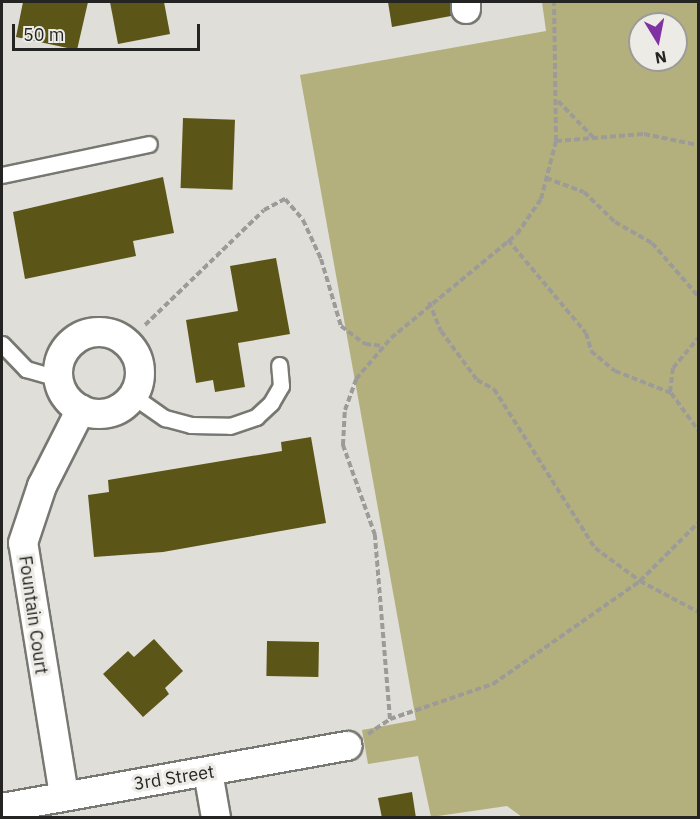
<!DOCTYPE html>
<html>
<head>
<meta charset="utf-8">
<style>
  body { margin:0 }
  #map { position:relative; width:700px; height:819px; overflow:hidden; background:#dfded8; font-family:"IBM Plex Sans",sans-serif }
  div>[style] { position:absolute }
  .green>* { inset:0; background:#b4b07e }
  .building>* { inset:0; background:#5c5518; transform-origin:0 0 }
  .path>* { height:4px; margin-top:-2px; transform-origin:0; background:repeating-linear-gradient(90deg,#9c9b97 0 6px,transparent 0 9px) }
  .roads { filter:drop-shadow(2px 0 #787872) drop-shadow(-2px 0 #787872) drop-shadow(0 2px #787872) drop-shadow(0 -2px #787872) }
  .service>* { height:15px; margin:-7.5px; padding:0 7.5px; transform-origin:7.5px; border-radius:7.5px; background:#fff }
  .minor>* { height:28px; margin:-14px; padding:0 14px; transform-origin:14px; border-radius:14px; background:#fff }
  .minor>.ring { margin:-14px; padding:0; box-sizing:content-box; background:none; border:28px solid #fff; border-radius:50% }
  span { translate:-50% -50%; white-space:nowrap; text-align:center; line-height:1.15; -webkit-text-stroke:6px #ecebe6; paint-order:stroke }
  .street-label { font-size:18px; color:#242422 }
  .frame { position:absolute; inset:0; border:3px solid #242422; pointer-events:none }
  .north { position:absolute; left:628px; top:12px; width:60px; height:60px; box-sizing:border-box; background:#ecebe6; border:2px solid #9c9b98; border-radius:50%; rotate:170deg; font-size:16px; font-weight:700; line-height:24px; text-align:center; color:#242422 }
  .north::after { content:''; display:block; margin:auto; width:21px; height:27px; background:#8032a3; clip-path:polygon(50% 0,100% 100%,50% 72%,0 100%) }
  .scale { position:absolute; left:12px; top:24px; width:188px; height:27px; box-sizing:border-box; border:3px solid #242422; border-top:0; padding-left:8px; font-size:18px; line-height:21px; white-space:nowrap; color:#242422; -webkit-text-stroke:4px #ecebe6; paint-order:stroke }
</style>
</head>
<body>
<div id="map">
  <div class="green">
    <i style="clip-path:polygon(evenodd,542px 2px,698px 2px,698px 817px,522px 817px,507px 806px,431px 817px,418px 756px,368px 764px,362px 730px,416px 720px,300px 75px,546px 31px,542px 2px,640px 24px,676px 24px,676px 60px,640px 60px,640px 24px)"></i>
  </div>
  <div class="building">
    <i style="clip-path:polygon(23px 2px,88px 2px,77px 50px,16px 37px)"></i>
    <i style="clip-path:polygon(110px 2px,164px 2px,170px 34px,118px 44px)"></i>
    <i style="clip-path:polygon(388px 2px,450px 2px,451px 16px,392px 27px)"></i>
    <i style="left:183px;top:118px;width:52px;height:70px;rotate:2deg"></i>
    <i style="clip-path:polygon(163px 177px,174px 233px,133px 241px,136px 256px,25px 279px,13px 212px)"></i>
    <i style="clip-path:polygon(276px 258px,290px 334px,238px 343px,245px 387px,215px 392px,213px 380px,196px 383px,186px 320px,238px 311px,230px 266px)"></i>
    <i style="clip-path:polygon(311px 437px,326px 523px,163px 552px,94px 557px,88px 495px,109px 492px,108px 480px,282px 451px,281px 442px)"></i>
    <i style="clip-path:polygon(154px 639px,183px 671px,165px 688px,169px 694px,143px 717px,103px 674px,128px 651px,134px 657px)"></i>
    <i style="left:267px;top:641px;width:52px;height:35px;rotate:1deg"></i>
    <i style="clip-path:polygon(412px 792px,416px 818px,382px 818px,378px 798px)"></i>
  </div>
  <div class="path">
    <i style="left:558px;top:101px;width:52px;rotate:45.8deg"></i>
    <i style="left:556px;top:141px;width:88px;rotate:-4.5deg"></i>
    <i style="left:644px;top:134px;width:55px;rotate:11.5deg"></i>
    <i style="left:546px;top:178px;width:40px;rotate:20.2deg"></i>
    <i style="left:584px;top:192px;width:43px;rotate:44.1deg"></i>
    <i style="left:615px;top:222px;width:43px;rotate:29.6deg"></i>
    <i style="left:652px;top:243px;width:70px;rotate:49deg"></i>
    <i style="left:508px;top:240px;width:121px;rotate:50deg"></i>
    <i style="left:586px;top:333px;width:19px;rotate:74deg"></i>
    <i style="left:591px;top:351px;width:31px;rotate:40deg"></i>
    <i style="left:615px;top:371px;width:60px;rotate:21.4deg"></i>
    <i style="left:671px;top:393px;width:46px;rotate:53.9deg"></i>
    <i style="left:429px;top:302px;width:31px;rotate:68deg"></i>
    <i style="left:441px;top:331px;width:61px;rotate:53.7deg"></i>
    <i style="left:477px;top:380px;width:19px;rotate:28deg"></i>
    <i style="left:494px;top:389px;width:188px;rotate:57.6deg"></i>
    <i style="left:595px;top:548px;width:56px;rotate:36.3deg"></i>
    <i style="left:640px;top:581px;width:66px;rotate:28.1deg"></i>
    <i style="left:145px;top:325px;width:165px;rotate:-44deg"></i>
    <i style="left:264px;top:210px;width:24px;rotate:-28deg"></i>
    <i style="left:285px;top:199px;width:28px;rotate:49deg"></i>
    <i style="left:303px;top:220px;width:43px;rotate:65.2deg"></i>
    <i style="left:321px;top:259px;width:70px;rotate:73.4deg"></i>
    <i style="left:341px;top:326px;width:30px;rotate:37deg"></i>
    <i style="left:365px;top:344px;width:18px;rotate:6deg"></i>
    <i style="left:670px;top:392px;width:24px;rotate:-83deg"></i>
    <i style="left:673px;top:368px;width:39px;rotate:-50deg"></i>
    <i style="left:390px;top:719px;width:185px;rotate:-94.7deg"></i>
    <i style="left:375px;top:535px;width:96px;rotate:-109.6deg"></i>
    <i style="left:343px;top:445px;width:35px;rotate:-87deg"></i>
    <i style="left:345px;top:410px;width:33px;rotate:-70deg"></i>
    <i style="left:356px;top:379px;width:54px;rotate:-49.5deg"></i>
    <i style="left:391px;top:338px;width:163px;rotate:-39.5deg"></i>
    <i style="left:517px;top:234px;width:42px;rotate:-55.6deg"></i>
    <i style="left:541px;top:199px;width:60px;rotate:-75.5deg"></i>
    <i style="left:556px;top:141px;width:139px;rotate:-90.8deg"></i>
    <i style="left:368px;top:734px;width:27px;rotate:-34deg"></i>
    <i style="left:390px;top:719px;width:109px;rotate:-18.8deg"></i>
    <i style="left:493px;top:684px;width:179px;rotate:-35deg"></i>
    <i style="left:640px;top:581px;width:82px;rotate:-45deg"></i>
  </div>
  <div class="roads">
    <div class="service">
      <i style="left:2px;top:175px;width:150px;rotate:-11.9deg"></i>
      <i style="left:2px;top:344px;width:35px;rotate:46deg"></i>
      <i style="left:26px;top:369px;width:33px;rotate:16deg"></i>
      <i style="left:133px;top:396px;width:39px;rotate:35deg"></i>
      <i style="left:165px;top:418px;width:27px;rotate:15deg"></i>
      <i style="left:191px;top:425px;width:39px;rotate:1deg"></i>
      <i style="left:230px;top:426px;width:28px;rotate:-19deg"></i>
      <i style="left:256px;top:417px;width:21px;rotate:-43deg"></i>
      <i style="left:271px;top:403px;width:20px;rotate:-60deg"></i>
      <i style="left:281px;top:386px;width:21px;rotate:-95deg"></i>
    </div>
    <div class="minor">
      <i style="left:466px;top:2px;width:7px;rotate:90deg"></i>
      <i class="ring" style="left:58px;top:332px;width:54px;height:54px"></i>
      <i style="left:208px;top:772px;width:47px;rotate:80.1deg"></i>
      <i style="left:64px;top:795px;width:255px;rotate:-99.2deg"></i>
      <i style="left:23px;top:543px;width:60px;rotate:-71.6deg"></i>
      <i style="left:42px;top:486px;width:86px;rotate:-63.1deg"></i>
      <i style="left:2px;top:808px;width:351px;rotate:-10.2deg"></i>
    </div>
  </div>
  <div class="street-label">
    <span style="left:33px;top:615px;rotate:82deg">Fountain Court</span>
    <span style="left:174px;top:778px;rotate:-9deg">3rd Street</span>
  </div>
  <div class="frame"></div>
  <div class="north">N</div>
  <div class="scale">50 m</div>
</div>
</body>
</html>
